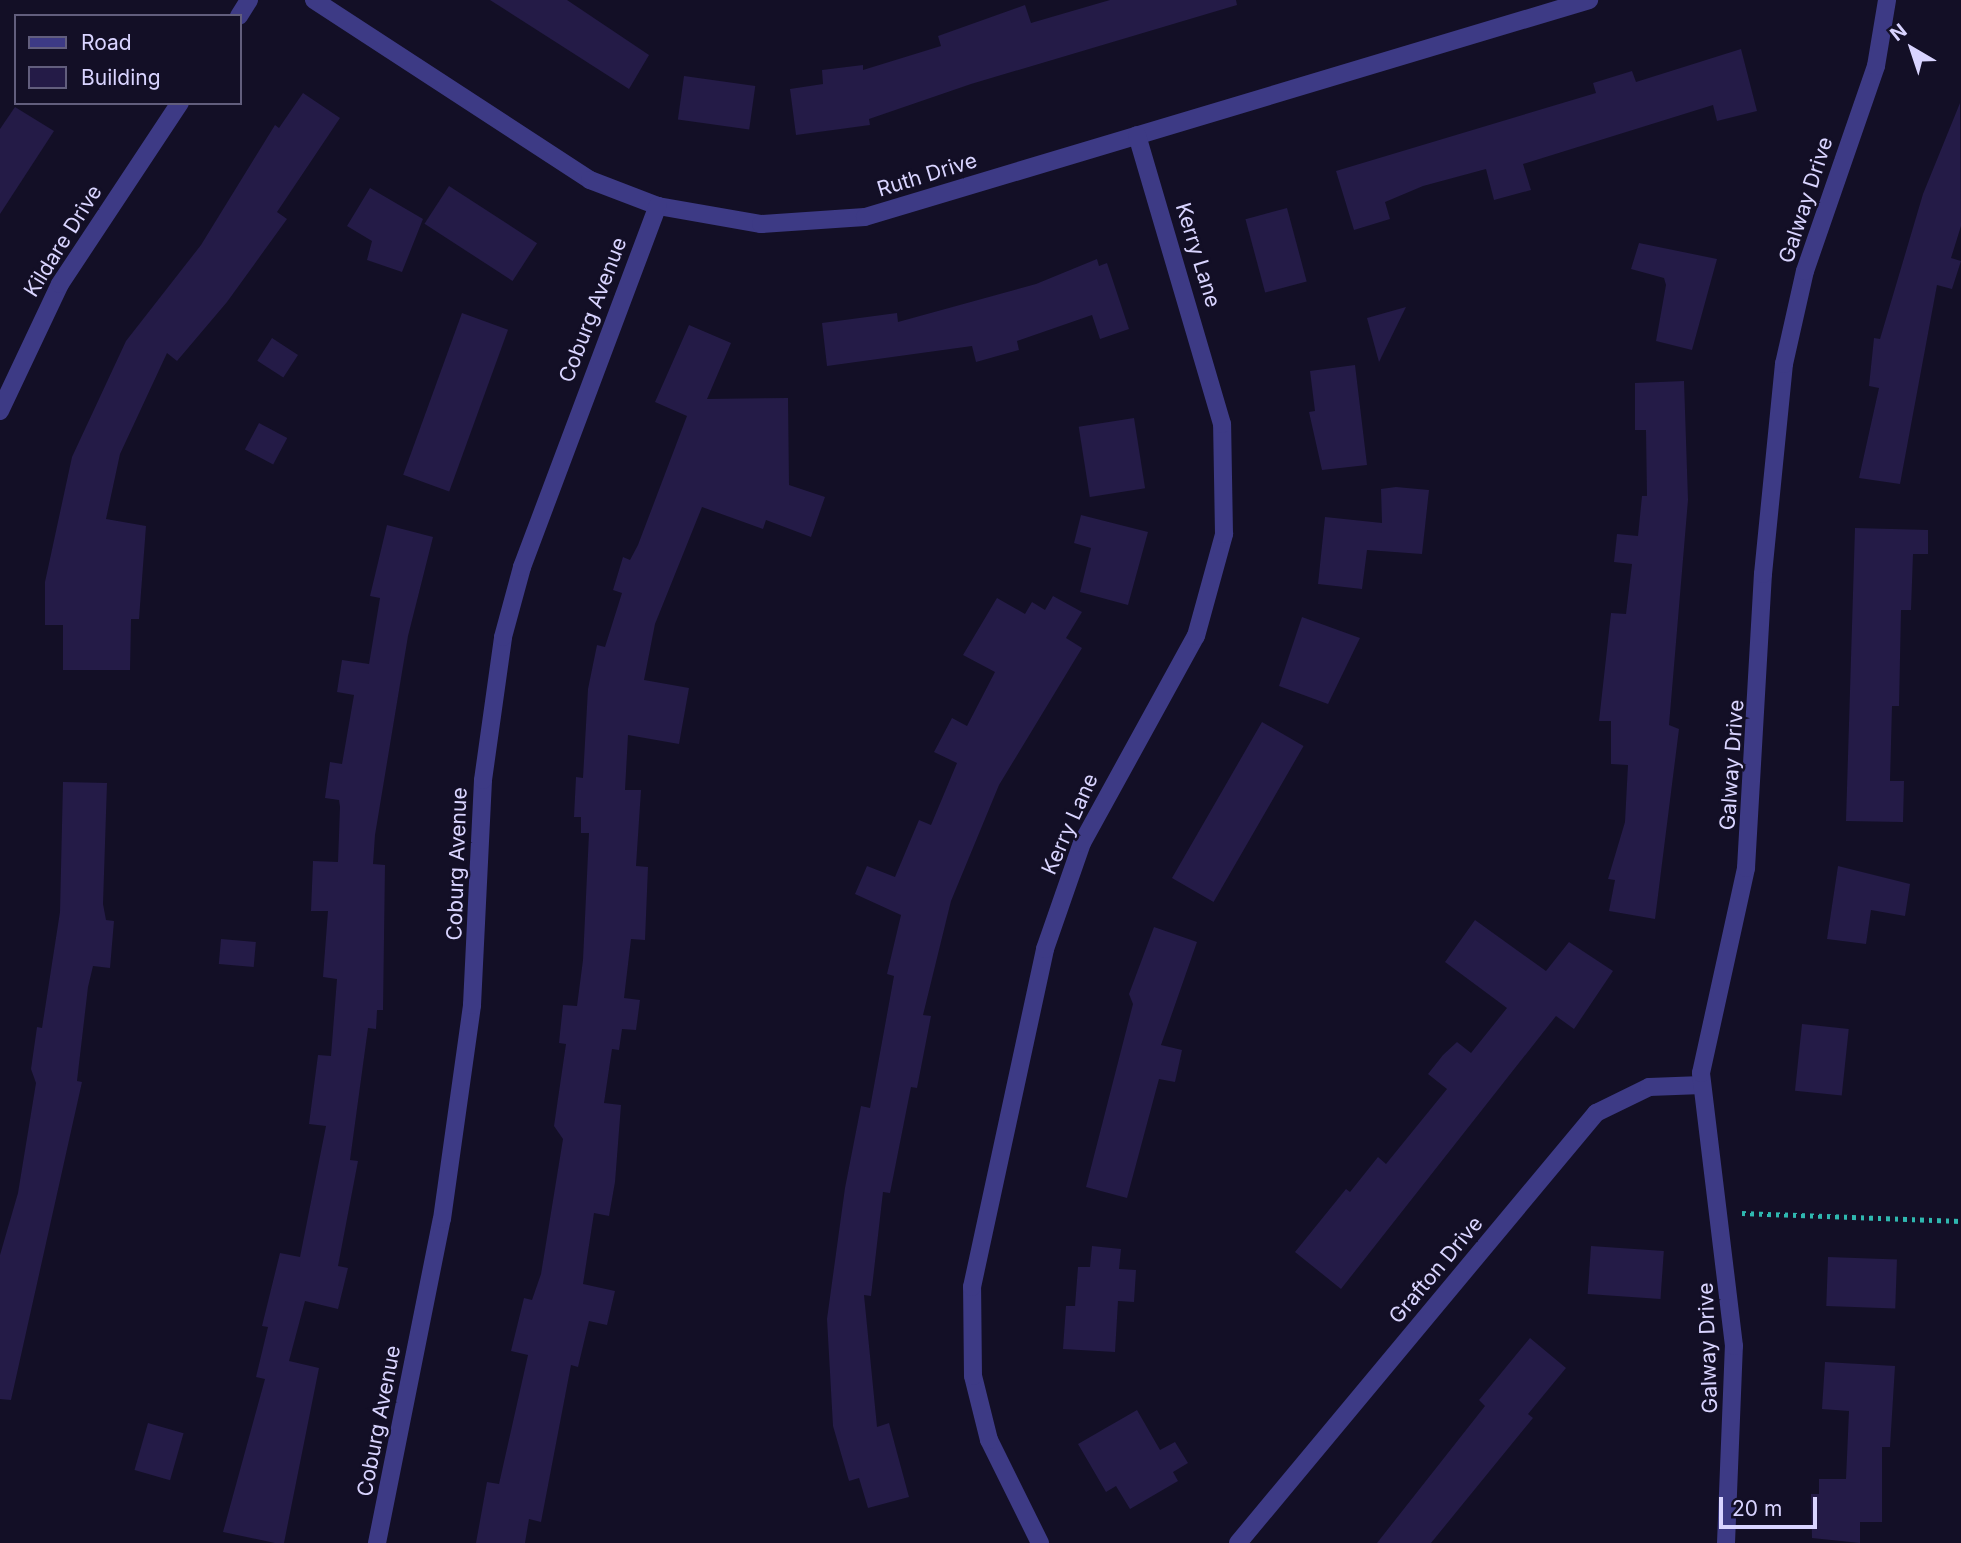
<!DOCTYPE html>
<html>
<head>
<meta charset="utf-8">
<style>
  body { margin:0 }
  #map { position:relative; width:1961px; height:1543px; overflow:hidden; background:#130f26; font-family:Inter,sans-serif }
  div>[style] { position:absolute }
  .building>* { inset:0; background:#241b47; transform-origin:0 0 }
  .path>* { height:4.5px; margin-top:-2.25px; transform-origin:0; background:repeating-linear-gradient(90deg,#2fb8b0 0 3.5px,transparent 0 8.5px) }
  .minor>* { height:18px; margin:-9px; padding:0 9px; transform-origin:9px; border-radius:9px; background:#3d3a85 }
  span { translate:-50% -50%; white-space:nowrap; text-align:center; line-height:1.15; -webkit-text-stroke:5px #130f26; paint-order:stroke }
  .street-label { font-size:21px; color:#d9d4ff }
  .legend { position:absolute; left:14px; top:14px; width:228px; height:91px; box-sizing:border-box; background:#130f26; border:2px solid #625e7d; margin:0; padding:9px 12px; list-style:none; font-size:21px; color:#d9d4ff }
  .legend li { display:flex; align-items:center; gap:14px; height:35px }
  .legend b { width:35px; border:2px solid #625e7d }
  .north { position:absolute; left:1877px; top:14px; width:70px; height:70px; -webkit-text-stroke:5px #130f26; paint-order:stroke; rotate:321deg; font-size:19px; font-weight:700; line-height:28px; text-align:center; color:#d9d4ff }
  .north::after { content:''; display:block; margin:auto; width:24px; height:32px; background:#d9d4ff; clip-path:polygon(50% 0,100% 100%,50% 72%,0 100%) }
  .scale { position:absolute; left:1719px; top:1497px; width:98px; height:32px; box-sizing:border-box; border:4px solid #d9d4ff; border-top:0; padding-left:9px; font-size:21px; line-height:24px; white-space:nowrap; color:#d9d4ff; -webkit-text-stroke:5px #130f26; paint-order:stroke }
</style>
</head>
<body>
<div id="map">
  <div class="building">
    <i style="clip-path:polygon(490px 0,567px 0,649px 55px,629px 89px)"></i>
    <i style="clip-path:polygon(1110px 0,1236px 0,1237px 5px,971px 84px,869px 119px,870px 125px,796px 135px,790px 89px,823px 84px,822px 70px,863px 65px,863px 70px,941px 46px,938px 36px,1025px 5px,1031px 23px)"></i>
    <i style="clip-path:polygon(1741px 49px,1757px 111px,1717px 121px,1713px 105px,1523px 164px,1531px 190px,1494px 200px,1486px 169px,1423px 186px,1385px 202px,1390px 219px,1354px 230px,1336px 171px,1596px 93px,1593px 83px,1632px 71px,1636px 82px)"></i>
    <i style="left:684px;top:76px;width:72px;height:44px;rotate:8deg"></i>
    <i style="clip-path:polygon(303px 93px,340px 118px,277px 212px,287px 219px,227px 302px,177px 361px,167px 353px,120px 454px,106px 519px,146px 526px,139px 619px,131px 619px,130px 670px,63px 670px,63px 625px,45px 625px,45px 582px,72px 457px,126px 341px,201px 245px,275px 125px,279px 128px)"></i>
    <i style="clip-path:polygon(1960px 103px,1961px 226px,1951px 258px,1961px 261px,1952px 289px,1937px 285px,1900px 484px,1859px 478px,1879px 388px,1869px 386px,1874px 338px,1880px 339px,1923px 194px)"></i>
    <i style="clip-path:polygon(15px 107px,54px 131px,0 214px,0 129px)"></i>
    <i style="left:449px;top:186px;width:105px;height:45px;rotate:33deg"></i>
    <i style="clip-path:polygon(370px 188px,423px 219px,402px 272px,367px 260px,372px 241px,347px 226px)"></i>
    <i style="left:1287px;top:208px;width:76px;height:43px;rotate:75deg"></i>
    <i style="clip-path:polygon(1639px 243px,1717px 259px,1692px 350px,1656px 341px,1666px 285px,1664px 278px,1631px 269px)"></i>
    <i style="clip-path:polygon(1097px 259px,1099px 266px,1107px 263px,1129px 329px,1100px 339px,1092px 315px,1017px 341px,1019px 350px,976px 362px,972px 346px,827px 366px,822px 323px,897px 313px,898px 322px,1036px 284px)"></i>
    <i style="clip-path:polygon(1406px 307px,1379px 362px,1367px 318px)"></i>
    <i style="left:462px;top:313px;width:49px;height:172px;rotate:20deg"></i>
    <i style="clip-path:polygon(689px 325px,731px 343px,707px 399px,788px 398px,789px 485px,825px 497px,811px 537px,766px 520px,763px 529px,702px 507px,655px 624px,644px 680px,689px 688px,679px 744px,628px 735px,625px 790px,641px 790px,636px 866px,648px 867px,645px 940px,631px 939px,624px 998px,640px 1000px,636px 1030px,622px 1029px,619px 1050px,612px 1049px,604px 1103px,621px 1105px,615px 1182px,609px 1216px,594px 1213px,583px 1284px,615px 1291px,607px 1325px,589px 1321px,578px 1367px,571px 1365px,541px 1522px,529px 1519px,525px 1543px,476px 1543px,487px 1482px,499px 1484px,528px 1355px,511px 1351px,524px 1298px,532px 1300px,541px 1274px,563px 1139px,554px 1126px,566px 1044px,559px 1043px,563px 1005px,577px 1006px,583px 960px,589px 833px,581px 833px,581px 817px,574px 817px,576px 777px,583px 778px,588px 689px,597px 645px,605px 647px,622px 593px,613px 590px,623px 557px,630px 560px,638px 545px,687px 416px,655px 402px)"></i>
    <i style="left:272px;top:338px;width:31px;height:27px;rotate:33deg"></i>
    <i style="clip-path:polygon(1355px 365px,1367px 465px,1322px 470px,1309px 412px,1315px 411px,1310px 371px)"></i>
    <i style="clip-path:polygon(1684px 381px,1688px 500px,1669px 725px,1679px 729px,1655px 919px,1609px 911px,1615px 880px,1608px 879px,1625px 822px,1628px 765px,1611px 764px,1611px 721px,1599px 721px,1611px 613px,1626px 614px,1632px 564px,1614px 562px,1617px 534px,1638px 536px,1642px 496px,1647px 496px,1646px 430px,1635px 430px,1635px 383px)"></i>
    <i style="left:1134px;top:418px;width:71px;height:56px;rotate:81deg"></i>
    <i style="left:259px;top:423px;width:32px;height:30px;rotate:28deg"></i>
    <i style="clip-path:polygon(1396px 487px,1429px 490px,1422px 554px,1367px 550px,1362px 589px,1318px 584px,1325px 517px,1382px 523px,1381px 489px)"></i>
    <i style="clip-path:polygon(1081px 515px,1148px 532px,1128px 605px,1080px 592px,1091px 548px,1074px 543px)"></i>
    <i style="clip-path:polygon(387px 525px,433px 537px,408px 636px,375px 835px,373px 864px,385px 865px,383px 1010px,377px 1010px,376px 1029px,368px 1028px,350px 1160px,358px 1161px,338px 1266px,348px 1268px,338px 1309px,305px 1301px,289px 1361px,319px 1368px,284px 1543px,275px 1543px,223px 1532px,265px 1379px,256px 1377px,268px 1327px,262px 1326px,280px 1253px,300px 1257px,326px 1126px,309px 1124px,318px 1055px,331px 1056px,337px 979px,323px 977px,328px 911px,311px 911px,313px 861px,338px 862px,340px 807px,339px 800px,325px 798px,330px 762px,342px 764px,354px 695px,337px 692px,342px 660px,369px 664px,380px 598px,370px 596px)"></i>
    <i style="clip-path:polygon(1855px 528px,1928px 530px,1928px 554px,1913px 554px,1911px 610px,1901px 610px,1899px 706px,1892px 706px,1890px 781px,1904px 781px,1903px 822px,1846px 821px)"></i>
    <i style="clip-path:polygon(1053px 596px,1082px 612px,1066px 638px,1082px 648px,999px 785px,951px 901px,923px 1015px,931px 1016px,917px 1088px,911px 1087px,890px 1193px,883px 1192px,871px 1296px,864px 1295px,877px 1427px,889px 1423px,909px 1497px,868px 1508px,859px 1478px,849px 1481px,833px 1426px,827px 1319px,845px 1188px,861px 1106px,870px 1108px,894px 976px,887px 974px,901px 915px,855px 894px,867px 866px,895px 877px,919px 820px,931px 825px,957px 763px,934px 752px,952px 718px,967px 726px,995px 672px,963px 655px,997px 598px,1025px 614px,1032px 602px,1045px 610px)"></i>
    <i style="clip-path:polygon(1302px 617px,1360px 638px,1328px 704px,1279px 686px)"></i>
    <i style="left:1262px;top:722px;width:48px;height:180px;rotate:30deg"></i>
    <i style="clip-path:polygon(63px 782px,107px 783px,103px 904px,106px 920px,114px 921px,110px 968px,93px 966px,88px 987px,77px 1081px,82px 1082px,11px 1400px,0 1399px,0 1255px,18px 1193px,36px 1083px,31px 1069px,37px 1027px,42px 1028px,60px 912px)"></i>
    <i style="clip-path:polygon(1838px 866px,1910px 884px,1905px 916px,1871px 910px,1866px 944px,1827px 939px)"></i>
    <i style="clip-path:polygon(1475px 920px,1546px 971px,1569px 942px,1613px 971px,1574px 1029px,1556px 1016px,1341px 1289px,1295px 1252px,1346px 1189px,1350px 1192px,1378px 1157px,1386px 1164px,1447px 1089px,1428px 1074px,1443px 1055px,1457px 1042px,1471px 1053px,1507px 1008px,1445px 962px)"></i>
    <i style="clip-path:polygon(1154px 927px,1197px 942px,1161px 1045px,1182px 1050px,1175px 1082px,1159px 1079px,1127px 1198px,1086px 1187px,1133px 1004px,1129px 994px)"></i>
    <i style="left:221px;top:939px;width:35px;height:25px;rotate:5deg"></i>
    <i style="left:1802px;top:1024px;width:47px;height:67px;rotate:6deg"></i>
    <i style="clip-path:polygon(1092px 1246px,1121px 1249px,1119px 1269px,1136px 1270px,1134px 1302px,1118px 1301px,1115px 1352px,1063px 1349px,1066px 1306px,1075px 1306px,1078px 1267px,1090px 1267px)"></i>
    <i style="left:1591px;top:1246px;width:73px;height:48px;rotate:4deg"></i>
    <i style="left:1828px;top:1257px;width:69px;height:49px;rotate:2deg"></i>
    <i style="clip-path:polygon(1530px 1338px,1566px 1368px,1528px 1414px,1533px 1418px,1431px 1543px,1377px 1543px,1485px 1406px,1479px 1400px)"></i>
    <i style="clip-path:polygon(1825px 1362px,1895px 1366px,1890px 1447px,1882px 1447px,1882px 1522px,1860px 1522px,1860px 1543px,1812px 1538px,1811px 1494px,1819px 1494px,1819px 1479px,1846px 1479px,1849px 1411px,1822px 1409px)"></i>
    <i style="clip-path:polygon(1137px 1410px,1160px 1450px,1175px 1442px,1188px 1463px,1173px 1472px,1178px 1481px,1130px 1509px,1116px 1486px,1106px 1492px,1078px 1444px)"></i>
    <i style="left:148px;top:1423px;width:37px;height:49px;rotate:16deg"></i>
  </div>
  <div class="path">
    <i style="left:1742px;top:1213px;width:219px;rotate:2.1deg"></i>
  </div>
  <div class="minor">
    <i style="left:314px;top:0;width:330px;rotate:33.1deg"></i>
    <i style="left:590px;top:180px;width:73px;rotate:20.9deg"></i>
    <i style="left:658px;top:206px;width:105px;rotate:9.9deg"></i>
    <i style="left:761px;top:224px;width:104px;rotate:-3.9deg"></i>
    <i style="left:865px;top:217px;width:756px;rotate:-16.68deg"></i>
    <i style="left:239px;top:16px;width:19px;rotate:-58deg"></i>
    <i style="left:0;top:411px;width:140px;rotate:-64.7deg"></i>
    <i style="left:60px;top:284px;width:217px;rotate:-56.5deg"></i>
    <i style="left:377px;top:1543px;width:330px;rotate:-78.7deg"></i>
    <i style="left:442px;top:1219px;width:216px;rotate:-82deg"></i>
    <i style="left:472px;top:1005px;width:225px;rotate:-87.2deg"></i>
    <i style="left:483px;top:780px;width:144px;rotate:-82deg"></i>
    <i style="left:503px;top:637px;width:73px;rotate:-74.8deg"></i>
    <i style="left:522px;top:567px;width:386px;rotate:-69.4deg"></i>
    <i style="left:1040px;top:1543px;width:115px;rotate:-116.3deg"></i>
    <i style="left:989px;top:1440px;width:66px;rotate:-104deg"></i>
    <i style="left:973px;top:1376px;width:89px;rotate:-90.6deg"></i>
    <i style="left:972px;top:1287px;width:346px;rotate:-77.8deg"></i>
    <i style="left:1045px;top:949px;width:112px;rotate:-70.8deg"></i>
    <i style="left:1082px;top:843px;width:236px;rotate:-61.2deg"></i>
    <i style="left:1196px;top:636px;width:106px;rotate:-74.6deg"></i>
    <i style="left:1224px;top:534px;width:110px;rotate:-91deg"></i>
    <i style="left:1222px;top:424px;width:301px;rotate:-106.4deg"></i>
    <i style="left:1238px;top:1543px;width:560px;rotate:-50.22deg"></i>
    <i style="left:1596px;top:1113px;width:59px;rotate:-26.1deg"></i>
    <i style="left:1649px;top:1087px;width:53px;rotate:-2.2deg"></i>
    <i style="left:1726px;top:1543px;width:197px;rotate:-87.7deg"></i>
    <i style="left:1734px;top:1346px;width:275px;rotate:-96.9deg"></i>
    <i style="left:1701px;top:1073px;width:210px;rotate:-77.6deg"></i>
    <i style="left:1746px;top:868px;width:294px;rotate:-86.7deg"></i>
    <i style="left:1763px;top:574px;width:211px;rotate:-84.3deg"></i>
    <i style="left:1784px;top:364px;width:95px;rotate:-77.3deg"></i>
    <i style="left:1805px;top:271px;width:217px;rotate:-70.9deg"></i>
    <i style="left:1876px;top:66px;width:67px;rotate:-80.5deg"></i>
  </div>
  <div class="street-label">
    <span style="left:927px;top:175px;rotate:-17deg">Ruth Drive</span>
    <span style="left:1806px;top:200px;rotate:-72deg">Galway Drive</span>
    <span style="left:63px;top:241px;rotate:-58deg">Kildare Drive</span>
    <span style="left:1198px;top:255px;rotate:73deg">Kerry Lane</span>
    <span style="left:593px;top:310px;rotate:-69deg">Coburg Avenue</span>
    <span style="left:1732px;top:765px;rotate:-86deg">Galway Drive</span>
    <span style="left:1070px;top:824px;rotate:-66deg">Kerry Lane</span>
    <span style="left:457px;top:864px;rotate:-88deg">Coburg Avenue</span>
    <span style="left:1436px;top:1270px;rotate:-50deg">Grafton Drive</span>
    <span style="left:1708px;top:1348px;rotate:-92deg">Galway Drive</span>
    <span style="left:379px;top:1421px;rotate:-79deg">Coburg Avenue</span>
  </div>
  <ul class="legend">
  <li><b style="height:9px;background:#3d3a85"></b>Road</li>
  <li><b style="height:19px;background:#241b47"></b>Building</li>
  </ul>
  <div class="north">N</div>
  <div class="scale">20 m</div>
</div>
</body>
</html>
